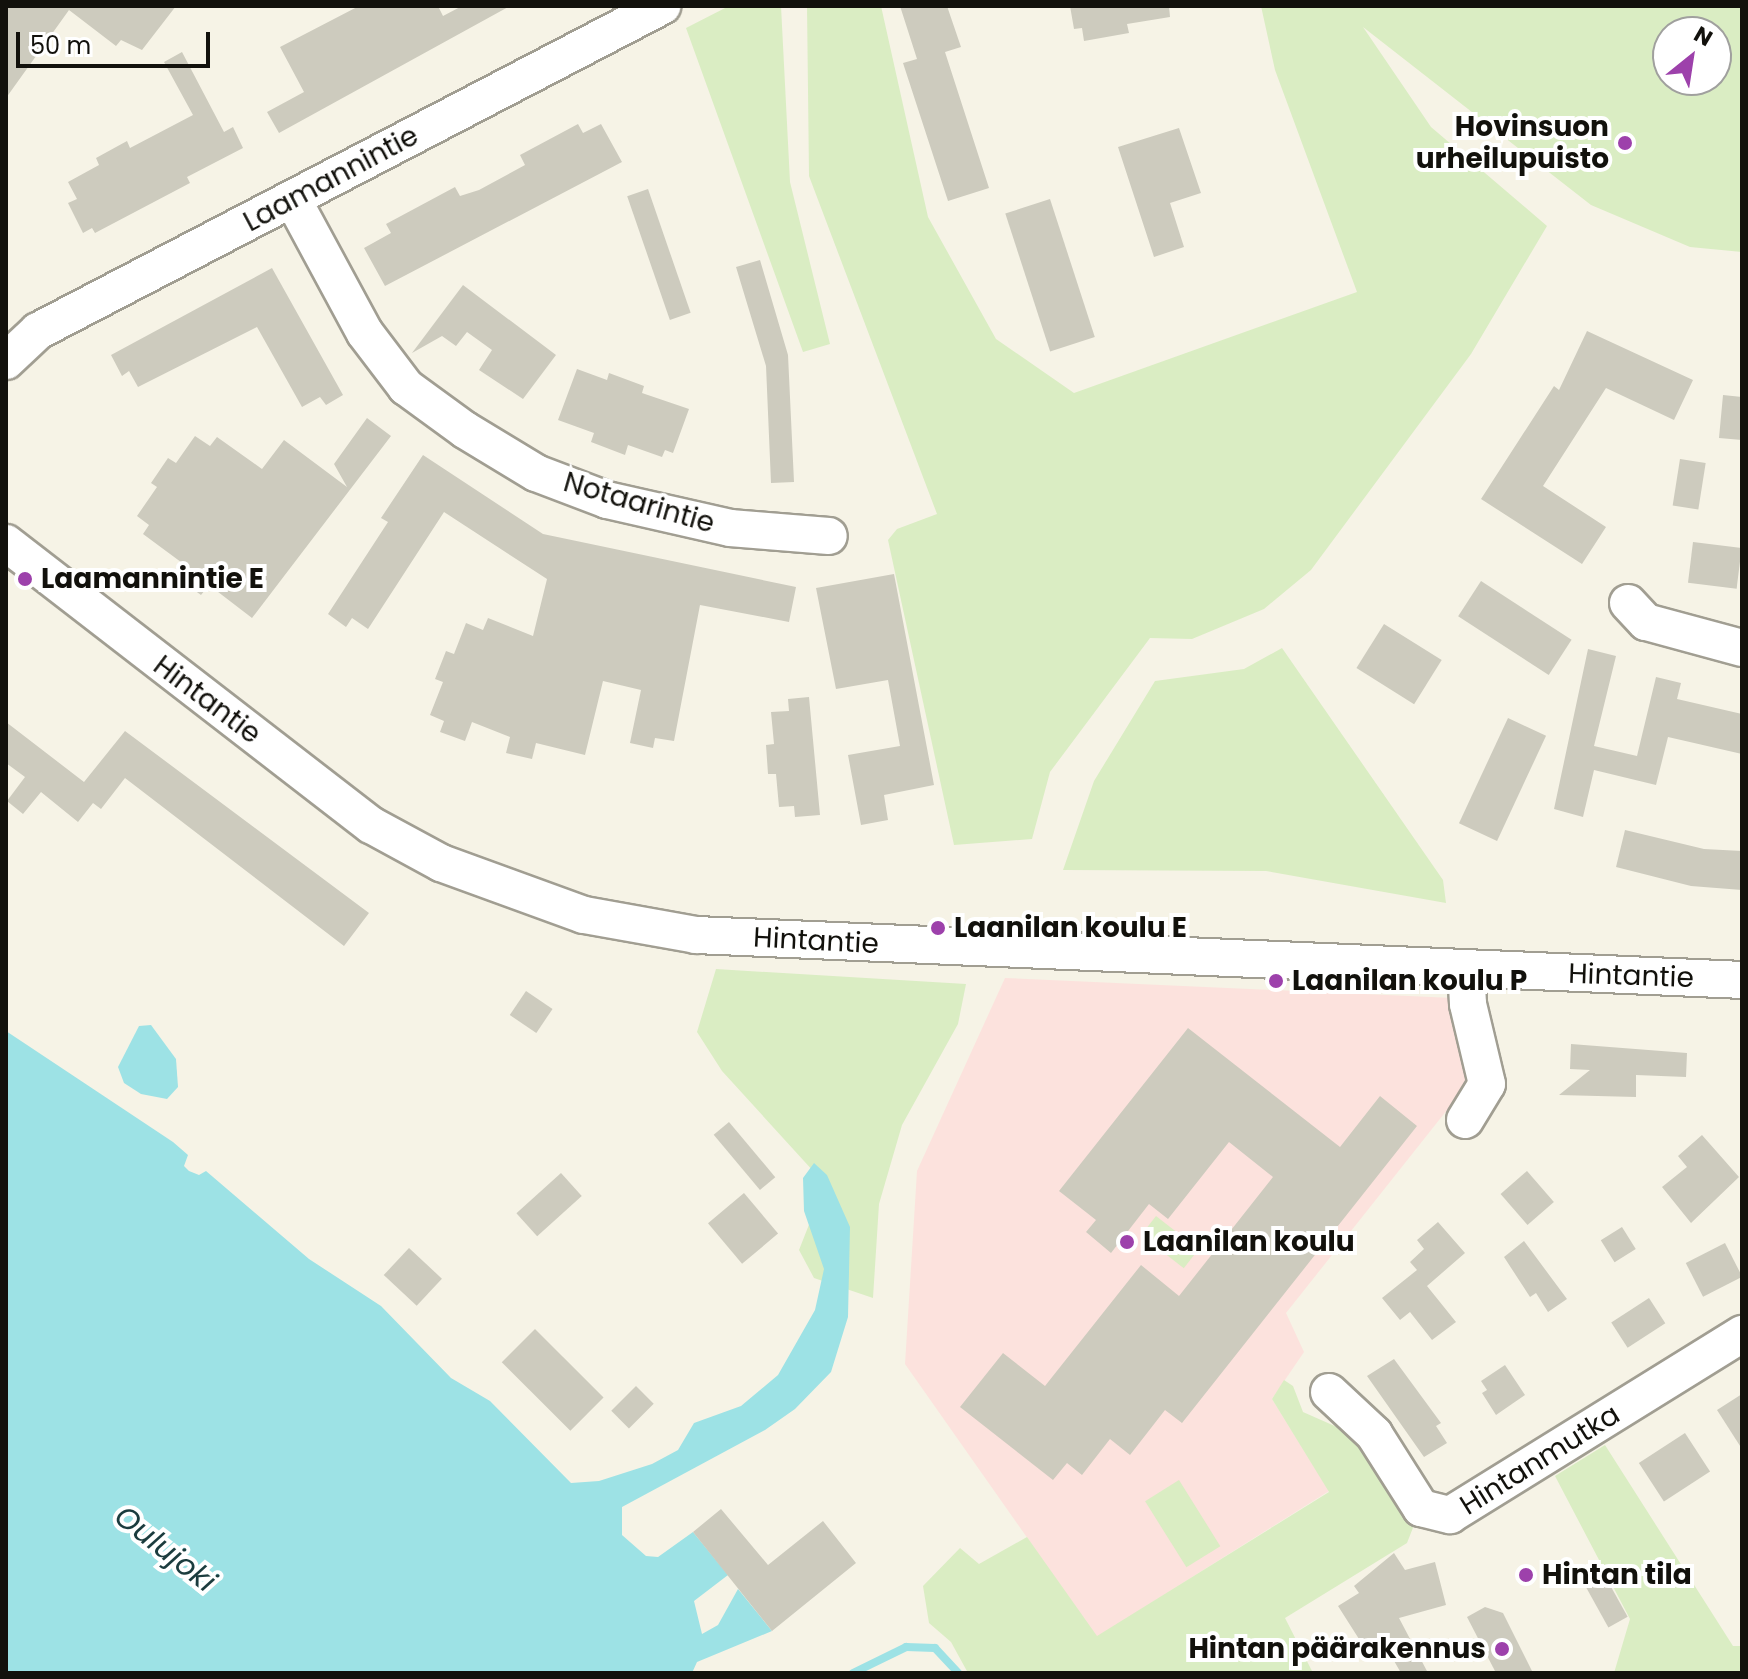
<!DOCTYPE html>
<html>
<head>
<meta charset="utf-8">
<style>
  body { margin:0 }
  #map { position:relative; width:1748px; height:1679px; overflow:hidden; background:#f6f3e6; font-family:Poppins,sans-serif }
  div>[style] { position:absolute }
  .education>* { inset:0; background:#fce2dd }
  .green>* { inset:0; background:#daedc3; transform-origin:0 0 }
  .water>* { inset:0; background:#9de2e5 }
  .stream>* { height:8px; margin:-4px; padding:0 4px; transform-origin:4px; border-radius:4px; background:#9de2e5 }
  .building>* { inset:0; background:#cdcbbe; transform-origin:0 0 }
  .roads { filter:drop-shadow(2px 0 #a19e92) drop-shadow(-2px 0 #a19e92) drop-shadow(0 2px #a19e92) drop-shadow(0 -2px #a19e92) }
  .minor>* { height:36px; margin:-18px; padding:0 18px; transform-origin:18px; border-radius:18px; background:#fff }
  .dots>* { width:22px; height:22px; translate:-50% -50%; box-sizing:border-box; border:4px solid #fff; border-radius:50% }
  span { translate:-50% -50%; white-space:nowrap; text-align:center; line-height:1.15; -webkit-text-stroke:8px #fff; paint-order:stroke }
  .poi-label { font-size:28px; color:#12110c; font-weight:700 }
  .right { translate:-100% -50%; text-align:right }
  .left { translate:0 -50%; text-align:left }
  .street-label { font-size:28px; color:#12110c }
  .water-label { font-size:30px; color:#1b3c3e; font-style:italic }
  .frame { position:absolute; inset:0; border:8px solid #12110c; pointer-events:none }
  .north { position:absolute; left:1652px; top:16px; width:80px; height:80px; box-sizing:border-box; background:#fff; border:2px solid #a0a09e; border-radius:50%; rotate:30deg; font-size:22px; font-weight:700; line-height:32px; text-align:center; color:#12110c }
  .north::after { content:''; display:block; margin:auto; width:28px; height:36px; background:#9d41ab; clip-path:polygon(50% 0,100% 100%,50% 72%,0 100%) }
  .scale { position:absolute; left:16px; top:32px; width:194px; height:36px; box-sizing:border-box; border:4px solid #12110c; border-top:0; padding-left:10px; font-size:24px; line-height:28px; white-space:nowrap; color:#12110c; -webkit-text-stroke:6px #fff; paint-order:stroke }
</style>
</head>
<body>
<div id="map">
  <div class="education">
    <i style="clip-path:polygon(1005px 978px,1453px 998px,1474px 1076px,1286px 1313px,1304px 1352px,1272px 1399px,1329px 1491px,1097px 1637px,905px 1364px,917px 1171px)"></i>
  </div>
  <div class="green">
    <i style="clip-path:polygon(729px 6px,781px 6px,790px 182px,830px 344px,803px 352px,686px 28px)"></i>
    <i style="clip-path:polygon(evenodd,807px 6px,881px 6px,928px 217px,996px 339px,1074px 393px,1357px 292px,1275px 70px,1261px 6px,1742px 6px,1742px 252px,1690px 247px,1591px 205px,1363px 27px,1431px 127px,1547px 226px,1471px 354px,1311px 570px,1264px 609px,1192px 639px,1150px 638px,1050px 772px,1032px 839px,954px 845px,888px 540px,897px 529px,937px 514px,809px 176px,807px 6px,1668px 32px,1716px 32px,1716px 80px,1668px 80px,1668px 32px)"></i>
    <i style="clip-path:polygon(1282px 648px,1443px 880px,1446px 903px,1266px 871px,1063px 870px,1094px 781px,1155px 681px,1244px 669px)"></i>
    <i style="clip-path:polygon(716px 969px,966px 984px,958px 1024px,902px 1125px,879px 1204px,873px 1298px,814px 1278px,799px 1250px,825px 1184px,722px 1071px,697px 1032px)"></i>
    <i style="left:1156px;top:1216px;width:54px;height:24px;rotate:38deg"></i>
    <i style="clip-path:polygon(1284px 1380px,1293px 1386px,1303px 1412px,1355px 1435px,1416px 1520px,1407px 1543px,1285px 1618px,1313px 1673px,968px 1673px,951px 1642px,929px 1623px,923px 1586px,960px 1548px,979px 1564px,1027px 1537px,1097px 1636px,1329px 1492px,1272px 1399px)"></i>
    <i style="clip-path:polygon(1605px 1445px,1733px 1646px,1742px 1646px,1742px 1673px,1614px 1673px,1630px 1619px,1555px 1476px)"></i>
    <i style="left:1179px;top:1480px;width:78px;height:40px;rotate:58deg"></i>
  </div>
  <div class="water">
    <i style="clip-path:polygon(151px 1025px,176px 1059px,178px 1087px,167px 1099px,141px 1094px,124px 1083px,118px 1067px,139px 1026px)"></i>
    <i style="clip-path:polygon(6px 1031px,173px 1142px,188px 1155px,184px 1166px,189px 1171px,199px 1175px,206px 1171px,309px 1259px,381px 1306px,451px 1378px,490px 1401px,571px 1483px,599px 1481px,652px 1464px,678px 1450px,694px 1423px,741px 1406px,778px 1375px,815px 1310px,824px 1269px,804px 1211px,803px 1178px,814px 1163px,827px 1175px,850px 1227px,848px 1317px,831px 1372px,795px 1409px,765px 1430px,622px 1507px,622px 1535px,646px 1556px,658px 1557px,693px 1532px,728px 1575px,694px 1601px,702px 1634px,718px 1625px,738px 1589px,772px 1631px,697px 1662px,692px 1673px,6px 1673px)"></i>
  </div>
  <div class="stream">
    <i style="left:853px;top:1673px;width:59px;rotate:-26.1deg"></i>
    <i style="left:906px;top:1647px;width:29px;rotate:2deg"></i>
    <i style="left:935px;top:1648px;width:34px;rotate:47deg"></i>
  </div>
  <div class="building">
    <i style="clip-path:polygon(6px 6px,176px 6px,142px 50px,121px 40px,116px 46px,69px 10px,6px 98px)"></i>
    <i style="clip-path:polygon(359px 6px,438px 6px,443px 16px,462px 6px,510px 6px,279px 133px,267px 112px,304px 92px,280px 47px)"></i>
    <i style="clip-path:polygon(900px 6px,947px 6px,961px 47px,945px 52px,989px 188px,948px 201px,903px 63px,917px 59px)"></i>
    <i style="clip-path:polygon(1070px 6px,1169px 6px,1170px 17px,1127px 24px,1129px 33px,1084px 41px,1082px 28px,1074px 29px)"></i>
    <i style="clip-path:polygon(182px 52px,224px 132px,233px 127px,243px 148px,187px 177px,190px 183px,95px 233px,92px 228px,83px 233px,68px 203px,77px 199px,68px 182px,99px 165px,96px 158px,127px 141px,130px 148px,193px 115px,164px 62px)"></i>
    <i style="clip-path:polygon(578px 124px,583px 133px,601px 124px,622px 162px,385px 286px,364px 248px,391px 233px,386px 224px,455px 187px,460px 196px,479px 190px,525px 165px,520px 155px)"></i>
    <i style="clip-path:polygon(1179px 128px,1201px 193px,1170px 203px,1184px 247px,1154px 257px,1118px 147px)"></i>
    <i style="left:648px;top:189px;width:131px;height:22px;rotate:71deg"></i>
    <i style="left:1050px;top:199px;width:145px;height:47px;rotate:72deg"></i>
    <i style="clip-path:polygon(760px 260px,788px 355px,794px 482px,771px 483px,766px 366px,736px 267px)"></i>
    <i style="clip-path:polygon(272px 268px,343px 395px,326px 405px,320px 397px,302px 407px,257px 327px,138px 387px,129px 371px,122px 376px,111px 355px)"></i>
    <i style="clip-path:polygon(463px 285px,556px 355px,523px 399px,479px 370px,492px 350px,467px 332px,456px 346px,442px 336px,412px 353px)"></i>
    <i style="clip-path:polygon(1587px 331px,1693px 380px,1674px 420px,1606px 388px,1543px 486px,1606px 527px,1582px 564px,1481px 499px,1554px 386px,1559px 390px)"></i>
    <i style="clip-path:polygon(577px 369px,607px 380px,609px 373px,644px 386px,642px 393px,689px 409px,673px 453px,665px 450px,662px 457px,628px 445px,625px 455px,591px 442px,594px 433px,558px 420px)"></i>
    <i style="clip-path:polygon(1723px 395px,1742px 397px,1742px 440px,1719px 438px)"></i>
    <i style="clip-path:polygon(367px 418px,391px 436px,252px 618px,209px 585px,201px 595px,183px 582px,189px 568px,143px 534px,149px 525px,137px 516px,157px 487px,151px 483px,168px 458px,176px 463px,195px 436px,210px 446px,217px 437px,262px 469px,284px 440px,347px 487px,334px 464px)"></i>
    <i style="clip-path:polygon(423px 455px,543px 534px,796px 587px,789px 622px,700px 605px,674px 741px,655px 738px,653px 748px,630px 743px,641px 690px,603px 681px,585px 755px,536px 743px,532px 759px,506px 753px,510px 737px,472px 722px,465px 741px,440px 732px,444px 721px,430px 715px,443px 682px,435px 679px,446px 651px,454px 654px,466px 623px,483px 630px,488px 618px,533px 636px,547px 579px,444px 512px,368px 629px,352px 618px,346px 627px,328px 614px,388px 522px,381px 518px)"></i>
    <i style="left:1680px;top:459px;width:26px;height:47px;rotate:9deg"></i>
    <i style="left:1693px;top:542px;width:49px;height:41px;rotate:7deg"></i>
    <i style="clip-path:polygon(894px 574px,934px 785px,884px 795px,888px 820px,861px 825px,848px 755px,900px 746px,888px 680px,836px 689px,816px 588px)"></i>
    <i style="left:1481px;top:581px;width:108px;height:42px;rotate:33deg"></i>
    <i style="left:1384px;top:624px;width:68px;height:52px;rotate:32deg"></i>
    <i style="clip-path:polygon(1588px 649px,1616px 656px,1594px 746px,1637px 756px,1656px 677px,1681px 683px,1677px 699px,1742px 714px,1742px 754px,1668px 737px,1656px 785px,1594px 770px,1583px 817px,1554px 809px)"></i>
    <i style="clip-path:polygon(809px 697px,820px 815px,795px 817px,794px 806px,779px 807px,776px 774px,768px 774px,766px 745px,774px 744px,771px 712px,789px 711px,788px 699px)"></i>
    <i style="left:1508px;top:718px;width:42px;height:116px;rotate:25deg"></i>
    <i style="clip-path:polygon(6px 722px,84px 782px,125px 731px,369px 913px,344px 946px,125px 778px,101px 809px,93px 803px,78px 822px,41px 792px,23px 814px,7px 801px,25px 777px,6px 763px)"></i>
    <i style="clip-path:polygon(1625px 830px,1704px 849px,1742px 851px,1742px 890px,1691px 886px,1616px 867px)"></i>
    <i style="left:526px;top:991px;width:32px;height:29px;rotate:34deg"></i>
    <i style="clip-path:polygon(1188px 1028px,1340px 1147px,1380px 1096px,1417px 1126px,1182px 1423px,1165px 1410px,1130px 1455px,1110px 1439px,1082px 1475px,1067px 1463px,1053px 1480px,960px 1407px,1003px 1353px,1045px 1386px,1141px 1265px,1179px 1296px,1273px 1177px,1229px 1142px,1168px 1219px,1149px 1204px,1111px 1253px,1086px 1232px,1096px 1220px,1059px 1191px)"></i>
    <i style="clip-path:polygon(1571px 1044px,1687px 1053px,1686px 1077px,1636px 1075px,1636px 1097px,1559px 1095px,1590px 1070px,1570px 1069px)"></i>
    <i style="left:729px;top:1122px;width:72px;height:20px;rotate:50deg"></i>
    <i style="clip-path:polygon(1702px 1135px,1739px 1177px,1691px 1223px,1662px 1187px,1687px 1167px,1678px 1156px)"></i>
    <i style="left:1527px;top:1171px;width:41px;height:35px;rotate:49deg"></i>
    <i style="left:561px;top:1173px;width:31px;height:60px;rotate:48deg"></i>
    <i style="left:744px;top:1193px;width:53px;height:47px;rotate:50deg"></i>
    <i style="clip-path:polygon(1438px 1222px,1465px 1253px,1427px 1286px,1456px 1322px,1432px 1340px,1410px 1312px,1400px 1320px,1382px 1298px,1417px 1270px,1410px 1262px,1424px 1249px,1417px 1240px)"></i>
    <i style="left:1622px;top:1227px;width:26px;height:25px;rotate:58deg"></i>
    <i style="clip-path:polygon(1524px 1241px,1567px 1299px,1548px 1312px,1536px 1293px,1530px 1297px,1504px 1257px)"></i>
    <i style="left:1725px;top:1243px;width:38px;height:44px;rotate:63deg"></i>
    <i style="left:409px;top:1248px;width:45px;height:37px;rotate:43deg"></i>
    <i style="left:1649px;top:1298px;width:30px;height:45px;rotate:57deg"></i>
    <i style="left:535px;top:1329px;width:97px;height:47px;rotate:45deg"></i>
    <i style="clip-path:polygon(1394px 1359px,1441px 1423px,1436px 1426px,1447px 1443px,1424px 1457px,1367px 1376px)"></i>
    <i style="clip-path:polygon(1505px 1365px,1525px 1395px,1496px 1415px,1482px 1393px,1487px 1390px,1481px 1381px)"></i>
    <i style="left:636px;top:1386px;width:25px;height:35px;rotate:45deg"></i>
    <i style="clip-path:polygon(1742px 1394px,1742px 1449px,1717px 1410px)"></i>
    <i style="left:1685px;top:1433px;width:46px;height:55px;rotate:57deg"></i>
    <i style="clip-path:polygon(721px 1509px,768px 1565px,823px 1521px,856px 1563px,772px 1631px,693px 1532px)"></i>
    <i style="clip-path:polygon(1394px 1553px,1405px 1570px,1435px 1562px,1446px 1605px,1399px 1618px,1428px 1673px,1401px 1673px,1382px 1640px,1366px 1650px,1338px 1606px,1359px 1593px,1354px 1586px)"></i>
    <i style="left:1600px;top:1567px;width:57px;height:22px;rotate:61deg"></i>
    <i style="clip-path:polygon(1485px 1607px,1503px 1613px,1533px 1673px,1496px 1673px,1467px 1617px)"></i>
  </div>
  <div class="roads">
    <div class="minor">
      <i style="left:293px;top:200px;width:151px;rotate:61.6deg"></i>
      <i style="left:365px;top:333px;width:68px;rotate:52.8deg"></i>
      <i style="left:406px;top:387px;width:73px;rotate:36.1deg"></i>
      <i style="left:465px;top:430px;width:83px;rotate:31.2deg"></i>
      <i style="left:536px;top:473px;width:76px;rotate:20.8deg"></i>
      <i style="left:607px;top:500px;width:126px;rotate:12.8deg"></i>
      <i style="left:730px;top:528px;width:99px;rotate:4.6deg"></i>
      <i style="left:6px;top:361px;width:44px;rotate:-43.2deg"></i>
      <i style="left:38px;top:331px;width:704px;rotate:-27.51deg"></i>
      <i style="left:6px;top:543px;width:461px;rotate:37.7deg"></i>
      <i style="left:371px;top:825px;width:80px;rotate:28.5deg"></i>
      <i style="left:441px;top:863px;width:152px;rotate:20deg"></i>
      <i style="left:584px;top:915px;width:114px;rotate:10.1deg"></i>
      <i style="left:696px;top:935px;width:1047px;rotate:2.46deg"></i>
      <i style="left:1628px;top:603px;width:26px;rotate:47deg"></i>
      <i style="left:1646px;top:622px;width:99px;rotate:15.2deg"></i>
      <i style="left:1465px;top:1120px;width:42px;rotate:-58.6deg"></i>
      <i style="left:1487px;top:1084px;width:82px;rotate:-103.4deg"></i>
      <i style="left:1468px;top:1004px;width:35px;rotate:-93deg"></i>
      <i style="left:1329px;top:1392px;width:62px;rotate:43deg"></i>
      <i style="left:1374px;top:1434px;width:88px;rotate:57.6deg"></i>
      <i style="left:1421px;top:1508px;width:30px;rotate:14deg"></i>
      <i style="left:1450px;top:1515px;width:344px;rotate:-31.8deg"></i>
    </div>
  </div>
  <div class="dots">
    <i style="left:1625px;top:143px;background:#9d41ab"></i>
    <i style="left:25px;top:579px;background:#9d41ab"></i>
    <i style="left:938px;top:928px;background:#9d41ab"></i>
    <i style="left:1276px;top:981px;background:#9d41ab"></i>
    <i style="left:1127px;top:1242px;background:#9d41ab"></i>
    <i style="left:1526px;top:1575px;background:#9d41ab"></i>
    <i style="left:1502px;top:1649px;background:#9d41ab"></i>
  </div>
  <div class="poi-label">
    <span class="right" style="left:1609px;top:143px">Hovinsuon<br>urheilupuisto</span>
    <span class="left" style="left:41px;top:579px">Laamannintie E</span>
    <span class="left" style="left:954px;top:928px">Laanilan koulu E</span>
    <span class="left" style="left:1292px;top:981px">Laanilan koulu P</span>
    <span class="left" style="left:1143px;top:1242px">Laanilan koulu</span>
    <span class="left" style="left:1542px;top:1575px">Hintan tila</span>
    <span class="right" style="left:1486px;top:1649px">Hintan päärakennus</span>
  </div>
  <div class="street-label">
    <span style="left:331px;top:179px;rotate:-28deg">Laamannintie</span>
    <span style="left:639px;top:503px;rotate:16deg">Notaarintie</span>
    <span style="left:207px;top:700px;rotate:37deg">Hintantie</span>
    <span style="left:816px;top:941px;rotate:3deg">Hintantie</span>
    <span style="left:1631px;top:976px;rotate:2deg">Hintantie</span>
    <span style="left:1540px;top:1460px;rotate:-32deg">Hintanmutka</span>
  </div>
  <div class="water-label">
    <span style="left:165px;top:1549px;rotate:38deg">Oulujoki</span>
  </div>
  <div class="frame"></div>
  <div class="north">N</div>
  <div class="scale">50 m</div>
</div>
</body>
</html>
